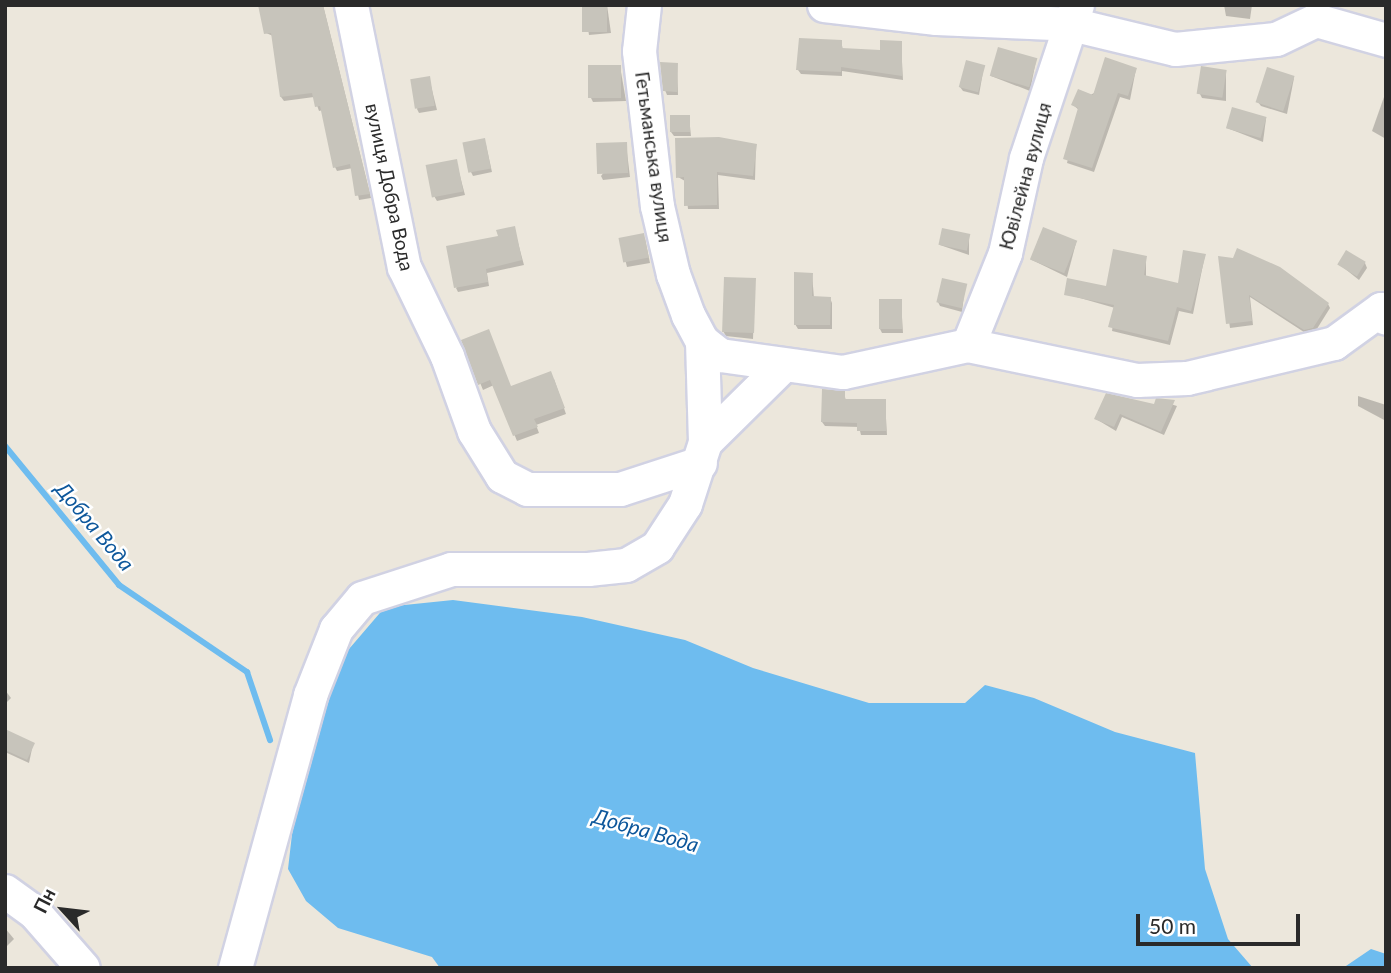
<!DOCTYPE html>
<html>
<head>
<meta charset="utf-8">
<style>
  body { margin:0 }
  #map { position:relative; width:1391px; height:973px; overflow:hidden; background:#ece7dc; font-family:Lato,sans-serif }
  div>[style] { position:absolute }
  .water>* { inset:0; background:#6ebcef }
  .shadow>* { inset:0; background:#0003 }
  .stream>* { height:6px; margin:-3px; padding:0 3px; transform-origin:3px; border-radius:3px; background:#6ebcef }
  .building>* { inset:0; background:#c7c4bb; transform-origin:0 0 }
  .roads { filter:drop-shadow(2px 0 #d1d2e3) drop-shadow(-2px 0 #d1d2e3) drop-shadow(0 2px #d1d2e3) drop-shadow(0 -2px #d1d2e3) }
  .minor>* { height:33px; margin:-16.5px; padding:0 16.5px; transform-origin:16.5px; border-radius:16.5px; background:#fff }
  span { translate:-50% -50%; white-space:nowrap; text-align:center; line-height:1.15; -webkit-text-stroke:5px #fff; paint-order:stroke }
  .street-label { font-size:19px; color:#2a2a2a }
  .water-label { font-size:21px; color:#0d579b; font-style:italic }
  .frame { position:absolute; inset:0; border:7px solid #2a2a2a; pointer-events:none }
  .north { position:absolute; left:28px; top:875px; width:70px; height:70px; -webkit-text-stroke:5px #fff; paint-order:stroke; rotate:297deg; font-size:19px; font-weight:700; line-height:28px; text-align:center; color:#2a2a2a }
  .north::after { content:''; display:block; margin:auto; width:24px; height:32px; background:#2a2a2a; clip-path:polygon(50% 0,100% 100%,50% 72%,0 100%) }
  .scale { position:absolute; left:1136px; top:914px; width:164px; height:32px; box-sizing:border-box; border:4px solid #2a2a2a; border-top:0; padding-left:9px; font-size:21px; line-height:24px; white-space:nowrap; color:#2a2a2a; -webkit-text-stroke:5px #fff; paint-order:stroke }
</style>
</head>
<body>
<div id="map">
  <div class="water">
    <i style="clip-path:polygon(453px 600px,582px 617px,685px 640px,753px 668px,869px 703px,965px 703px,985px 685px,1034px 698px,1115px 732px,1195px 753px,1205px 869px,1228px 939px,1253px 968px,440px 968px,432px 957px,338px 928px,306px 901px,288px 869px,294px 817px,324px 707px,343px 656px,385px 607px)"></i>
    <i style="clip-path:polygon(1371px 949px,1386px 954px,1386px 968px,1343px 968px)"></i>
  </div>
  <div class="shadow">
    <i style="clip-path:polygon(283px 5px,323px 5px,371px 198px,359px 200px,353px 168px,337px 171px,335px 167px,323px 110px,319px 111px,314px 97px,284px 101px,281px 97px,273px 36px,266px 33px)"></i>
    <i style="clip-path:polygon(584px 5px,607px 5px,611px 33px,589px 35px)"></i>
    <i style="clip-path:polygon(1224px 5px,1252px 5px,1250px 19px,1226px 16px)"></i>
    <i style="clip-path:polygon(841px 41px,843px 50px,882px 51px,901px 43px,903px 80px,842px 71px,842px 76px,801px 74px,798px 70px)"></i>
    <i style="clip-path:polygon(1036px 60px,1030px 91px,991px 76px)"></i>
    <i style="clip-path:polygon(677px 64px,678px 95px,667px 95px,665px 90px)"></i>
    <i style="clip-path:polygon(620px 66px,626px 101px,593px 102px,591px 98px)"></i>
    <i style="clip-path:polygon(984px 66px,979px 95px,963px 91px,960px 87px)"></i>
    <i style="clip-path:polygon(1136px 69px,1130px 100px,1120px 97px,1094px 172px,1067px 163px,1079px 110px,1073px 105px)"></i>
    <i style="clip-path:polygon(1226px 71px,1226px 101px,1202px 98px,1200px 94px)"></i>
    <i style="clip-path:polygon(429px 78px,437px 110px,419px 113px,417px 109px)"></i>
    <i style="clip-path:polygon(1294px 78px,1287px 114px,1261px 106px,1258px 102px)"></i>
    <i style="clip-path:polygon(1384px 97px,1386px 98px,1386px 139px,1372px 131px)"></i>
    <i style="clip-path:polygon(689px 117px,691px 136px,674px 136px,671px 132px)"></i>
    <i style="clip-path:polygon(1266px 119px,1263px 142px,1227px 128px)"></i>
    <i style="clip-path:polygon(626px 144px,630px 177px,603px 180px,601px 176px)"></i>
    <i style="clip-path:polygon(486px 145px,492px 172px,473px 176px,471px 172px)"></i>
    <i style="clip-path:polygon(756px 146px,755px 180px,718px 175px,719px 209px,688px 209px,685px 181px,678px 177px)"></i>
    <i style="clip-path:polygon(456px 161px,465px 195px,437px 201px,434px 196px)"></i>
    <i style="clip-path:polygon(514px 228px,524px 265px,487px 273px,489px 286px,458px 292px,456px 288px)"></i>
    <i style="clip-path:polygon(969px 235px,969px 255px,940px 245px)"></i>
    <i style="clip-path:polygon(620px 239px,645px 239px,650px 263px,627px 267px)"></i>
    <i style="clip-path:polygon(1076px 243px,1067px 277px,1032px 260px)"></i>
    <i style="clip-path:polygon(1205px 255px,1193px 314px,1179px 311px,1170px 345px,1112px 331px,1115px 308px,1066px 294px,1107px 288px,1146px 258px,1146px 277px,1179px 285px)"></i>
    <i style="clip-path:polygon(1220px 258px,1328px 304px,1330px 308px,1315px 332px,1307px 334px,1250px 297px,1253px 325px,1230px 328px)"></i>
    <i style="clip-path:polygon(1365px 263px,1367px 268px,1359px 280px,1339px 264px)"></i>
    <i style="clip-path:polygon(812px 274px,814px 298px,830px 298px,832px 303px,832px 329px,798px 329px,795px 324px)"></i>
    <i style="clip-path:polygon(755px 279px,753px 339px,726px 336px,723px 331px)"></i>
    <i style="clip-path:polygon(965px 286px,962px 312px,940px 306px,938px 302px)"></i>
    <i style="clip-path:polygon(901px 301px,903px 333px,882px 333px,880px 329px)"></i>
    <i style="clip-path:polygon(463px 341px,512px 388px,554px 379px,566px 414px,536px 425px,539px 433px,517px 441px,494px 385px,483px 390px)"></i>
    <i style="clip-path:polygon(844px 393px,846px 401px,885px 401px,887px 435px,861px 435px,859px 427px,825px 426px,822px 422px)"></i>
    <i style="clip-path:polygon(1358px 396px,1386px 405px,1386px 421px,1358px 406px)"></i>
    <i style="clip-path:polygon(1157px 400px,1177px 406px,1164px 435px,1122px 417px,1116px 431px,1096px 419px,1155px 406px)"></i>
    <i style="clip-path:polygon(5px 690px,11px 698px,5px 704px)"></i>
    <i style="clip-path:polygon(5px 731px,33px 744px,29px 763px,5px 752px)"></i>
    <i style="clip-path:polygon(5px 928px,14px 939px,5px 948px)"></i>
  </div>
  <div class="stream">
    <i style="left:5px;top:446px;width:180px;rotate:50.6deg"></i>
    <i style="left:119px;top:585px;width:155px;rotate:34.2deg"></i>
    <i style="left:247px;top:672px;width:72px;rotate:71.3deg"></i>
  </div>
  <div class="building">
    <i style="clip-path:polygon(258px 5px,323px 5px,370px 194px,355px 196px,350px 164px,333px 168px,320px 106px,315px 107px,312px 93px,280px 97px,271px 33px,264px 34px)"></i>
    <i style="left:582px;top:5px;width:25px;height:27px"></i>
    <i style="clip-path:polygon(799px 38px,842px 40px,842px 48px,880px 50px,880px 40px,902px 41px,902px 76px,841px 67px,841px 72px,796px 70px)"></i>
    <i style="left:998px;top:47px;width:41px;height:30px;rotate:16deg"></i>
    <i style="clip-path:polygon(1105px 57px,1137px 68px,1128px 96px,1118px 93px,1092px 168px,1063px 159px,1078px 108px,1071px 105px,1078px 89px,1093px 95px)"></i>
    <i style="left:966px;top:60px;width:20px;height:28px;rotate:15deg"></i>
    <i style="clip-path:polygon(660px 62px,678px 63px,677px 92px,663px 91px)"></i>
    <i style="left:588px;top:65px;width:33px;height:33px"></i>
    <i style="left:1201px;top:66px;width:26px;height:28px;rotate:9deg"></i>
    <i style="left:1267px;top:67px;width:29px;height:37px;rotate:18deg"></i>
    <i style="left:430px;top:76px;width:30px;height:20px;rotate:81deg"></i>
    <i style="left:1232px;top:107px;width:36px;height:22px;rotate:16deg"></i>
    <i style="left:670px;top:115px;width:20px;height:17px"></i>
    <i style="clip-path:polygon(719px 137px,757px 144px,753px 176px,717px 172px,717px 205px,684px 206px,684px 177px,676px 178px,675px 138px)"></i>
    <i style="left:485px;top:138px;width:31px;height:23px;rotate:79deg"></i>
    <i style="left:627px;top:142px;width:31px;height:31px;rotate:88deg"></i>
    <i style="left:457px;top:159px;width:33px;height:32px;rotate:79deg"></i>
    <i style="clip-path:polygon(515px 226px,522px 260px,486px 269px,488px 282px,454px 288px,446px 246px,498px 236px,496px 230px)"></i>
    <i style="left:1043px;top:227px;width:37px;height:35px;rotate:22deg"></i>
    <i style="left:942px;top:228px;width:29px;height:17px;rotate:12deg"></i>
    <i style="left:644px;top:233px;width:25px;height:26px;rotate:79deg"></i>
    <i style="clip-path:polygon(1237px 248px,1280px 267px,1329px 303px,1313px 328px,1304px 330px,1249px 295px,1252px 321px,1226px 324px,1218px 256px,1233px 258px)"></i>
    <i style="clip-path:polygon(1113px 249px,1147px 256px,1144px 275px,1178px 283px,1183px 250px,1206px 254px,1191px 311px,1177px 307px,1168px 341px,1108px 327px,1114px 305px,1064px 295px,1067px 278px,1106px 286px)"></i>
    <i style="left:1346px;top:250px;width:23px;height:17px;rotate:31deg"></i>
    <i style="clip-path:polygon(794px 272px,813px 273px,812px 296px,831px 297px,830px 325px,794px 325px)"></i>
    <i style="left:724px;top:277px;width:32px;height:55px;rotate:2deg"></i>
    <i style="left:942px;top:278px;width:26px;height:25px;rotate:13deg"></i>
    <i style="left:879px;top:299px;width:23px;height:30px"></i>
    <i style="clip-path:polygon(489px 329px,511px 386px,551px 371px,565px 408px,534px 419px,538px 427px,513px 436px,490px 380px,478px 385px,461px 340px)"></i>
    <i style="clip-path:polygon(822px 389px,845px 391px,845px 399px,886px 399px,886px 431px,857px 431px,857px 423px,821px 422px)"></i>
    <i style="clip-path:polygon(1106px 393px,1154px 404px,1156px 398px,1175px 400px,1161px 432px,1120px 414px,1114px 427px,1094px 419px)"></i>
    <i style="clip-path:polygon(5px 729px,35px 743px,27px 760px,5px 750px)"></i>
  </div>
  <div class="roads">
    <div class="minor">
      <i style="left:351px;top:5px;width:267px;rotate:78.6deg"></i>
      <i style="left:404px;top:267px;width:99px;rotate:64.2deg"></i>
      <i style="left:447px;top:356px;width:80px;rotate:70.2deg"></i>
      <i style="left:474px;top:431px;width:53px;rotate:58.1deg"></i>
      <i style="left:502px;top:476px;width:28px;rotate:27deg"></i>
      <i style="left:527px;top:489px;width:93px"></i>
      <i style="left:620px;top:489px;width:84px;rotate:-18deg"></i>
      <i style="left:644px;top:5px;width:46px;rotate:96.2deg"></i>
      <i style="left:639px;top:51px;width:156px;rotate:83.4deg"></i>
      <i style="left:657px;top:206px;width:70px;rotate:76.8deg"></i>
      <i style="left:673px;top:274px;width:44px;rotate:69.9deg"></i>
      <i style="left:688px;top:315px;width:30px;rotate:62deg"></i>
      <i style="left:702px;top:341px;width:23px;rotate:38deg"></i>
      <i style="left:720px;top:355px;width:124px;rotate:7.9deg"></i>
      <i style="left:843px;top:372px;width:128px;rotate:-12.2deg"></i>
      <i style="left:968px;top:345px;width:173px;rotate:11.7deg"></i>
      <i style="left:1137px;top:380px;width:50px;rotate:-2.3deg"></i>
      <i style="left:1187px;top:378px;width:151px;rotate:-13.4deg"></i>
      <i style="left:1334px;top:343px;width:58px;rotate:-35.9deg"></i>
      <i style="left:1381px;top:309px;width:10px;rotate:61deg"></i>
      <i style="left:824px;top:5px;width:113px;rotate:6.6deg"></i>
      <i style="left:936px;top:18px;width:135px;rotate:2.5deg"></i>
      <i style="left:1071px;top:24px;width:107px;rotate:13.5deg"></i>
      <i style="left:1175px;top:49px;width:101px;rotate:-5.7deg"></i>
      <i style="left:1276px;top:39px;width:44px;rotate:-25.4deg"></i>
      <i style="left:1316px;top:20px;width:73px;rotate:15.9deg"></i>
      <i style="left:702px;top:341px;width:101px;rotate:88.3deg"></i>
      <i style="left:968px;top:345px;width:99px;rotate:-68.1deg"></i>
      <i style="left:1005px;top:253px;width:97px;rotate:-77.5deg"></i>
      <i style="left:1026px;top:158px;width:161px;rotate:-71.6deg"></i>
      <i style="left:5px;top:891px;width:36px;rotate:36deg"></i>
      <i style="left:34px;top:912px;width:74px;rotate:48.8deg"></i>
      <i style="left:235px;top:968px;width:283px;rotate:-74.6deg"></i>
      <i style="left:310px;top:695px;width:71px;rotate:-68.5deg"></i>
      <i style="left:336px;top:629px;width:40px;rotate:-50deg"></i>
      <i style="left:362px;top:598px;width:94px;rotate:-18deg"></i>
      <i style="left:451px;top:569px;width:137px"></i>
      <i style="left:588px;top:569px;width:38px;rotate:-6deg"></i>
      <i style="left:626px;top:565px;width:36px;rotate:-30deg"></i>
      <i style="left:657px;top:547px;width:51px;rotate:-56.9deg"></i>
      <i style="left:685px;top:504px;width:65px;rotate:-72.1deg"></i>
      <i style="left:705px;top:442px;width:110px;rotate:-44.6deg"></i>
    </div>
  </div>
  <div class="street-label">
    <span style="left:654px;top:157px;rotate:82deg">Гетьманська вулиця</span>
    <span style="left:1025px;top:176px;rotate:-75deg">Ювілейна вулиця</span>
    <span style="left:390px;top:187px;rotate:78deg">вулиця Добра Вода</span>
  </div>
  <div class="water-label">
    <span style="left:95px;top:526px;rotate:50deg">Добра Вода</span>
    <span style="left:646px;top:830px;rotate:16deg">Добра Вода</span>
  </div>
  <div class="frame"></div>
  <div class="north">Пн</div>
  <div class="scale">50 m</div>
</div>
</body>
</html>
